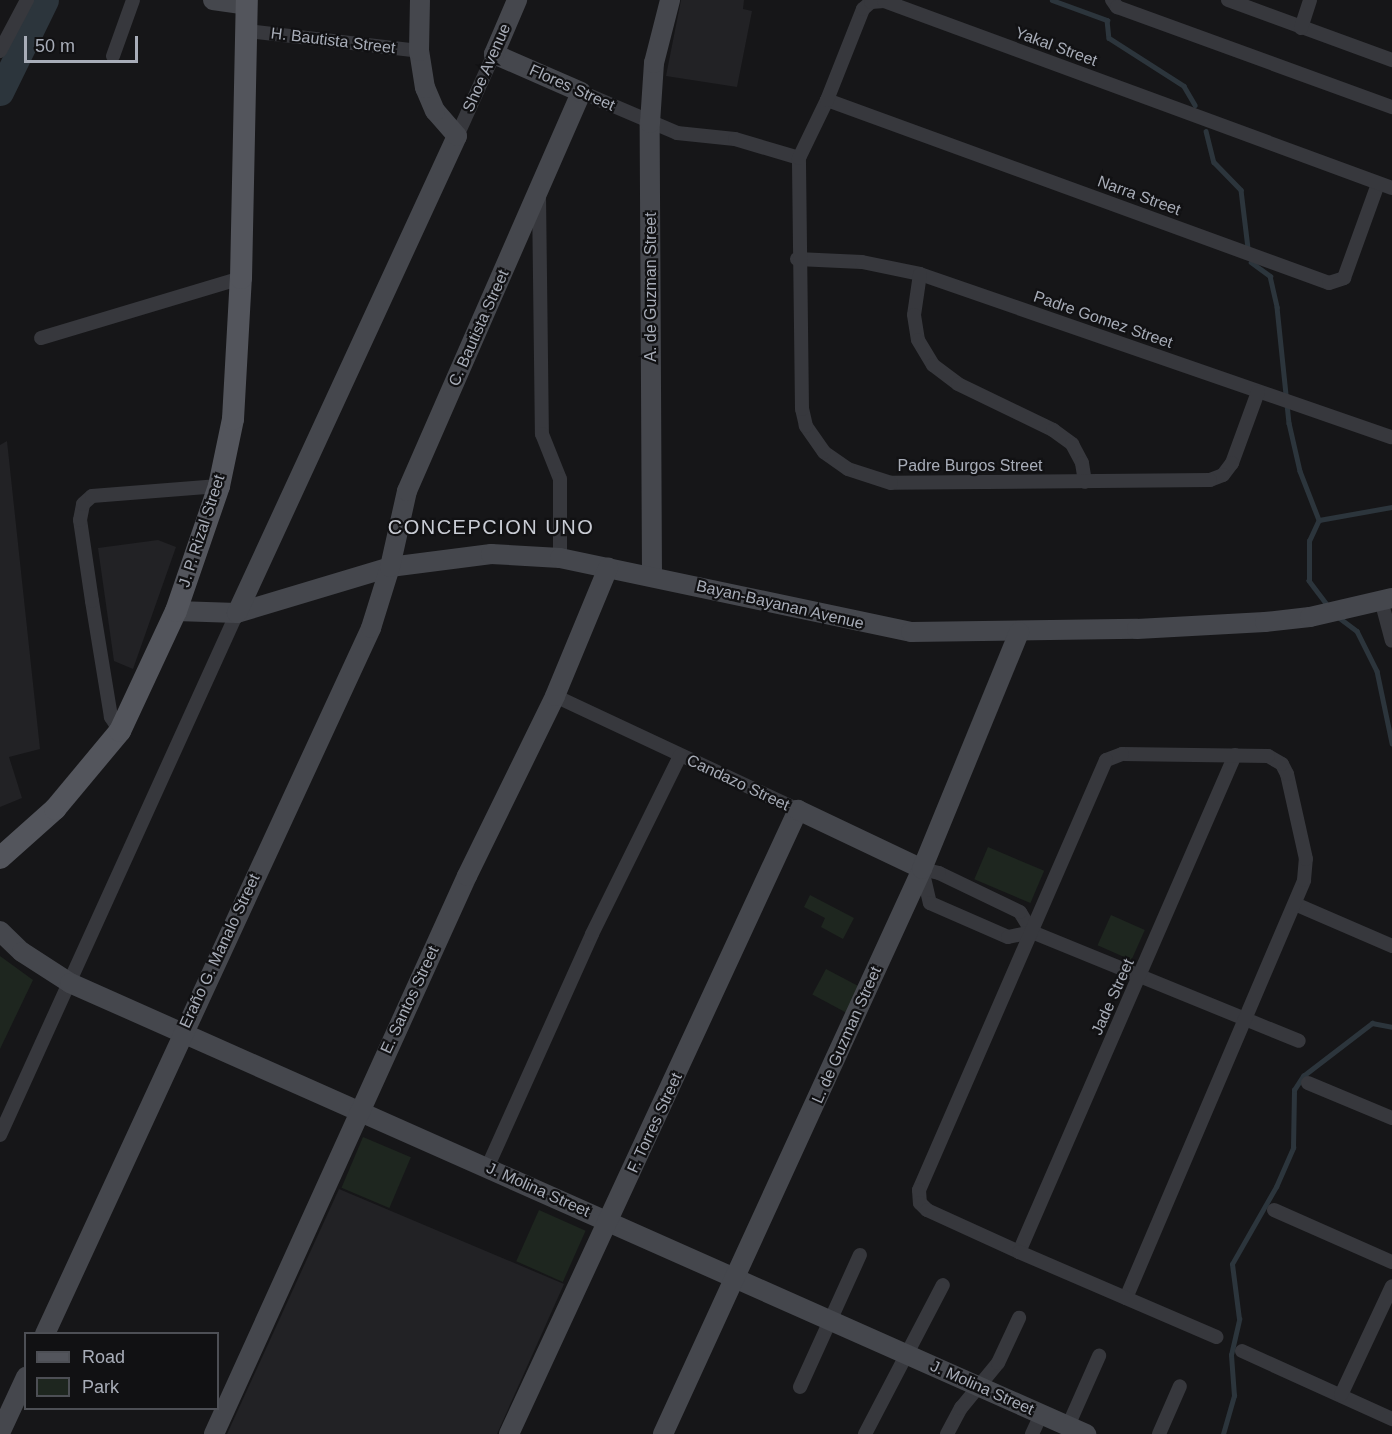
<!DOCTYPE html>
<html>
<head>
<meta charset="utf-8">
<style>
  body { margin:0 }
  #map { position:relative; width:1392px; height:1434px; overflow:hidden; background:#161618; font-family:Arial,sans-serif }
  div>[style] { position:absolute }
  .built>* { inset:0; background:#222225 }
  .green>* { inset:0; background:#1e261f; transform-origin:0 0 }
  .stream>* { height:4.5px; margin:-2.25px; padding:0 2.25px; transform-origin:2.25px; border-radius:2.25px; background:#2c353c }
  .river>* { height:27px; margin:-13.5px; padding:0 13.5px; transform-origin:13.5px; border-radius:13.5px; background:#2c353c }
  .street>* { height:14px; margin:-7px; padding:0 7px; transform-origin:7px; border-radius:7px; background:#37383d }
  .secondary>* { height:20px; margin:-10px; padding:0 10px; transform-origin:10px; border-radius:10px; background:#45474d }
  .primary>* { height:22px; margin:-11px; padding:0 11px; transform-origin:11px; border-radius:11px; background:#53555c }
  span { translate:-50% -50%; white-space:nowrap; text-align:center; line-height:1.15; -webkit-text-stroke:4.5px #111113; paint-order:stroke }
  .street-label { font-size:16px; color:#a8adb8 }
  .quarter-label { font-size:20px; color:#c9ccd4; letter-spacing:1.5px }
  .legend { position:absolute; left:24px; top:1332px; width:195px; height:78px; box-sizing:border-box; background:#111113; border:2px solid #4d4f55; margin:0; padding:8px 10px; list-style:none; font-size:18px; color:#a8adb8 }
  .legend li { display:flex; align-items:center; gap:12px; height:30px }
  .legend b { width:30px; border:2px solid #4d4f55 }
  .scale { position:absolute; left:24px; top:36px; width:114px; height:27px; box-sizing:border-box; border:3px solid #a8adb8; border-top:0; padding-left:8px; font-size:18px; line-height:21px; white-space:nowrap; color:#a8adb8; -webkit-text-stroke:4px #111113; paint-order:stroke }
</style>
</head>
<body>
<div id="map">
  <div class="built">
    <i style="clip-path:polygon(681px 0,744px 0,743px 9px,752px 11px,737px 87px,666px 76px)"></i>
    <i style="clip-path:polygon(7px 441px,40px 749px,9px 757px,22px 798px,0 807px,0 445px)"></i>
    <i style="clip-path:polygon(158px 540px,176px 547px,133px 669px,114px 661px,98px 548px)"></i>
    <i style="clip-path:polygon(339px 1189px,564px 1284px,497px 1434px,227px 1434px)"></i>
  </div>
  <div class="green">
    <i style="left:988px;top:847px;width:61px;height:35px;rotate:23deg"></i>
    <i style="clip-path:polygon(810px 895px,854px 918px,843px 939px,821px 927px,825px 918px,804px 907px)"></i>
    <i style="left:1111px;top:915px;width:37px;height:33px;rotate:24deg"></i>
    <i style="clip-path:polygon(0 956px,33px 980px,0 1049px)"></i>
    <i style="left:826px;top:969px;width:38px;height:29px;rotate:28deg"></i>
    <i style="left:363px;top:1137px;width:52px;height:55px;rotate:23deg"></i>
    <i style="left:539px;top:1210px;width:51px;height:56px;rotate:24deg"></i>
  </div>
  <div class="stream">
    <i style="left:1052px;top:0;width:59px;rotate:20deg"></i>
    <i style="left:1107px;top:20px;width:18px;rotate:84deg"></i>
    <i style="left:1109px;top:38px;width:89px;rotate:32.6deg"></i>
    <i style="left:1184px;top:86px;width:22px;rotate:60deg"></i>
    <i style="left:1206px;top:131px;width:32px;rotate:76deg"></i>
    <i style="left:1214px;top:162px;width:39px;rotate:46deg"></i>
    <i style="left:1241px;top:190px;width:58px;rotate:83.1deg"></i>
    <i style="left:1251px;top:262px;width:24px;rotate:36deg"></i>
    <i style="left:1270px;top:276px;width:32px;rotate:77deg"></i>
    <i style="left:1277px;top:307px;width:117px;rotate:84.1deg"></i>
    <i style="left:1289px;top:423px;width:49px;rotate:77.1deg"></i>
    <i style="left:1300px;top:471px;width:53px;rotate:68.8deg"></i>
    <i style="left:1329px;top:608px;width:34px;rotate:-127deg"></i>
    <i style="left:1309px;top:581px;width:40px;rotate:-90deg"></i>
    <i style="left:1309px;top:541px;width:23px;rotate:-65deg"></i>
    <i style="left:1319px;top:520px;width:74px;rotate:-10.1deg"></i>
    <i style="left:1337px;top:616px;width:25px;rotate:37deg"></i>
    <i style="left:1357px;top:631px;width:45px;rotate:63.4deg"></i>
    <i style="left:1377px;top:671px;width:74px;rotate:78.2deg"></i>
    <i style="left:1223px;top:1434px;width:40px;rotate:-74deg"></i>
    <i style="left:1234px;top:1396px;width:41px;rotate:-94.2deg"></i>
    <i style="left:1231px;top:1355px;width:37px;rotate:-77deg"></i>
    <i style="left:1239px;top:1319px;width:55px;rotate:-97.3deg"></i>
    <i style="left:1232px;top:1264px;width:89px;rotate:-60.3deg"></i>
    <i style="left:1276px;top:1187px;width:43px;rotate:-66.4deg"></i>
    <i style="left:1293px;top:1148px;width:58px;rotate:-89deg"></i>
    <i style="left:1294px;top:1090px;width:17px;rotate:-57deg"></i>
    <i style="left:1303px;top:1076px;width:87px;rotate:-37.5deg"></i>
    <i style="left:1372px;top:1023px;width:20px;rotate:11deg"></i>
  </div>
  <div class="river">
    <i style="left:0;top:92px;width:102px;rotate:-63.9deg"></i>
  </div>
  <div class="street">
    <i style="left:1112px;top:0;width:9px;rotate:54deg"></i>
    <i style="left:1117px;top:7px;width:293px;rotate:20deg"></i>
    <i style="left:1228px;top:0;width:175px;rotate:20.1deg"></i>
    <i style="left:1301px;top:28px;width:29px;rotate:-72deg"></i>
    <i style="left:247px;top:31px;width:173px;rotate:6.6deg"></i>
    <i style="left:0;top:51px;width:58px;rotate:-62.1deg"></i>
    <i style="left:113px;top:56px;width:59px;rotate:-70.3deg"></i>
    <i style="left:581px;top:92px;width:104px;rotate:23.1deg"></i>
    <i style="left:677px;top:133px;width:58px;rotate:5.9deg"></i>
    <i style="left:735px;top:139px;width:67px;rotate:16.5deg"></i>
    <i style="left:827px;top:100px;width:534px;rotate:20.03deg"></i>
    <i style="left:1329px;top:283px;width:16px;rotate:-18deg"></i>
    <i style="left:1344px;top:278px;width:100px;rotate:-70.1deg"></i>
    <i style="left:457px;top:136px;width:90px;rotate:-65.7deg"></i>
    <i style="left:539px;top:195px;width:239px;rotate:89.3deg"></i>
    <i style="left:542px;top:434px;width:48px;rotate:68.2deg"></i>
    <i style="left:560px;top:479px;width:79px;rotate:90deg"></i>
    <i style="left:797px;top:259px;width:65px;rotate:2.6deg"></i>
    <i style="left:862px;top:262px;width:59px;rotate:11.7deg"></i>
    <i style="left:920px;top:274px;width:499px;rotate:19.1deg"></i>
    <i style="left:920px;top:274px;width:41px;rotate:98.3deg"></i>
    <i style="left:914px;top:315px;width:25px;rotate:81deg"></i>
    <i style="left:918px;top:340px;width:29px;rotate:59deg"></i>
    <i style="left:933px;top:365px;width:31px;rotate:37deg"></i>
    <i style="left:958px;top:384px;width:106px;rotate:25.8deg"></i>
    <i style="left:1053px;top:430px;width:24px;rotate:36deg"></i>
    <i style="left:1072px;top:444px;width:21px;rotate:62deg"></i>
    <i style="left:1082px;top:463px;width:19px;rotate:81deg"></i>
    <i style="left:41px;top:338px;width:209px;rotate:-16.7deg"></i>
    <i style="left:1258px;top:392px;width:76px;rotate:110.1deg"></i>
    <i style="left:1232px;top:463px;width:15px;rotate:127deg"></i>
    <i style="left:1223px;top:475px;width:14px;rotate:159deg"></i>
    <i style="left:1210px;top:480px;width:319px;rotate:179.5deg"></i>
    <i style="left:891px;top:483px;width:45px;rotate:-162deg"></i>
    <i style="left:848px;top:469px;width:29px;rotate:-145deg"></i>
    <i style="left:824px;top:452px;width:32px;rotate:-125deg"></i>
    <i style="left:806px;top:426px;width:17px;rotate:-103deg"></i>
    <i style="left:802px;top:409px;width:251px;rotate:-90.7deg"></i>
    <i style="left:799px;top:158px;width:64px;rotate:-64.2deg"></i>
    <i style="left:827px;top:100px;width:98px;rotate:-68.4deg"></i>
    <i style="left:863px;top:9px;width:11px;rotate:-41deg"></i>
    <i style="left:871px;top:2px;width:13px;rotate:-4deg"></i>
    <i style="left:884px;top:1px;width:541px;rotate:20.21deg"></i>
    <i style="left:1381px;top:600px;width:42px;rotate:75deg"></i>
    <i style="left:555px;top:696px;width:268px;rotate:25.1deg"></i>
    <i style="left:120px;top:731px;width:17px;rotate:-123deg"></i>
    <i style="left:111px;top:717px;width:118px;rotate:-99.3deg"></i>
    <i style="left:92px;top:601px;width:82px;rotate:-98.4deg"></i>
    <i style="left:80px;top:520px;width:16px;rotate:-79deg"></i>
    <i style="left:83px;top:504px;width:12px;rotate:-42deg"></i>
    <i style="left:92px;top:496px;width:127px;rotate:-4.5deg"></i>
    <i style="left:1295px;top:904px;width:106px;rotate:23.4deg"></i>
    <i style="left:1032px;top:932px;width:23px;rotate:-121deg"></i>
    <i style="left:1020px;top:912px;width:90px;rotate:-154.3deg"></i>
    <i style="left:939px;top:873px;width:17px;rotate:-167deg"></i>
    <i style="left:922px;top:869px;width:35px;rotate:77deg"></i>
    <i style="left:930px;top:903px;width:85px;rotate:23.6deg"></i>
    <i style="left:1008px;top:937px;width:25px;rotate:-12deg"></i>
    <i style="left:1032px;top:932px;width:288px;rotate:22.2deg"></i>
    <i style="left:1308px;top:1083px;width:91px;rotate:22.6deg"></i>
    <i style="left:0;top:1135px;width:573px;rotate:-65.58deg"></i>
    <i style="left:487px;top:1168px;width:256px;rotate:-65.8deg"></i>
    <i style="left:592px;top:934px;width:199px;rotate:-63.7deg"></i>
    <i style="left:1274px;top:1210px;width:129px;rotate:23.8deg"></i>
    <i style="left:1019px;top:1252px;width:542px;rotate:-66.51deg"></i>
    <i style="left:1126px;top:1298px;width:454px;rotate:-66.9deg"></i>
    <i style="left:1304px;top:880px;width:21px;rotate:-85deg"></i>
    <i style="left:1306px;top:859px;width:87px;rotate:-102.6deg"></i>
    <i style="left:1287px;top:774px;width:11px;rotate:-117deg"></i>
    <i style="left:1282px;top:764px;width:16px;rotate:-150deg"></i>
    <i style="left:1268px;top:756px;width:146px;rotate:-179.2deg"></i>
    <i style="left:1122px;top:754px;width:17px;rotate:159deg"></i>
    <i style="left:1106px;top:760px;width:469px;rotate:113.5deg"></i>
    <i style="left:919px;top:1190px;width:13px;rotate:86deg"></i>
    <i style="left:920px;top:1203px;width:10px;rotate:45deg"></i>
    <i style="left:927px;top:1210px;width:101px;rotate:24.5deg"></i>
    <i style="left:1019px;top:1252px;width:215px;rotate:23.3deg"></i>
    <i style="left:1242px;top:1351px;width:165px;rotate:24.4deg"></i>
    <i style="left:800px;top:1387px;width:145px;rotate:-65.6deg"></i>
    <i style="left:1341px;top:1395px;width:120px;rotate:-64.9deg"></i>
    <i style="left:1068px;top:1426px;width:77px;rotate:-66.1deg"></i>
    <i style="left:865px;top:1434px;width:168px;rotate:-62.4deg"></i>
    <i style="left:947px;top:1434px;width:30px;rotate:-62deg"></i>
    <i style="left:961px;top:1408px;width:58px;rotate:-50.6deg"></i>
    <i style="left:998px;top:1363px;width:50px;rotate:-65deg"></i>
    <i style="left:1032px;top:1434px;width:21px;rotate:-65deg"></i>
    <i style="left:1159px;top:1434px;width:52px;rotate:-66.4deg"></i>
  </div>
  <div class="secondary">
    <i style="left:213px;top:0;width:34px;rotate:8deg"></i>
    <i style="left:652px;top:576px;width:453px;rotate:-90.3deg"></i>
    <i style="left:650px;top:123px;width:60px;rotate:-86.2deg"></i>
    <i style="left:654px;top:63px;width:65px;rotate:-75.7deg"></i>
    <i style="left:176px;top:611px;width:61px;rotate:1.9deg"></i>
    <i style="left:237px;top:613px;width:160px;rotate:-16.7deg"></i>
    <i style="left:390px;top:567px;width:102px;rotate:-7.3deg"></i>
    <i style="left:491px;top:554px;width:69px;rotate:3.3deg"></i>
    <i style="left:560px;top:558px;width:359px;rotate:11.9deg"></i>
    <i style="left:911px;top:632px;width:226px;rotate:-0.8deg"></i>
    <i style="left:1137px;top:629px;width:128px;rotate:-3.1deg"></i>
    <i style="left:1265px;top:622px;width:45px;rotate:-6.3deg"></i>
    <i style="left:1310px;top:617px;width:84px;rotate:-13deg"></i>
    <i style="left:237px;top:613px;width:525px;rotate:-65.24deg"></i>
    <i style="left:457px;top:136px;width:33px;rotate:-131deg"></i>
    <i style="left:435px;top:111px;width:25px;rotate:-113deg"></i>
    <i style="left:425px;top:88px;width:37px;rotate:-99deg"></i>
    <i style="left:419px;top:51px;width:51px;rotate:-88.9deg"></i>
    <i style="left:0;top:931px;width:30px;rotate:44deg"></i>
    <i style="left:22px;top:952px;width:57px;rotate:32.9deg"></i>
    <i style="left:70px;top:983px;width:1112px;rotate:23.94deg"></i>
    <i style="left:45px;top:1334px;width:778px;rotate:-65.21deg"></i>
    <i style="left:371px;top:628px;width:64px;rotate:-72.7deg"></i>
    <i style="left:390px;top:567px;width:78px;rotate:-77.4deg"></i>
    <i style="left:407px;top:491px;width:435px;rotate:-66.4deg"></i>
    <i style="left:581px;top:92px;width:95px;rotate:-156.4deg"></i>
    <i style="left:494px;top:54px;width:59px;rotate:-66.9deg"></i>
    <i style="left:0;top:1433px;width:62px;rotate:-65.1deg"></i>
    <i style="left:214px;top:1434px;width:613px;rotate:-65.61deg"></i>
    <i style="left:467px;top:876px;width:200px;rotate:-63.9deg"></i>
    <i style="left:555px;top:696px;width:139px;rotate:-67.5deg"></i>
    <i style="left:509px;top:1434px;width:688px;rotate:-65.15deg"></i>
    <i style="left:798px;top:810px;width:137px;rotate:25.4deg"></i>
    <i style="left:663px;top:1434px;width:622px;rotate:-65.37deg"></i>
    <i style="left:922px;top:869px;width:256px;rotate:-67.7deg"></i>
  </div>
  <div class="primary">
    <i style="left:0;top:858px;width:74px;rotate:-41.7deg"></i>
    <i style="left:55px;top:809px;width:102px;rotate:-50.2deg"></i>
    <i style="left:120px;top:731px;width:132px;rotate:-65deg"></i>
    <i style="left:176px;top:611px;width:132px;rotate:-71deg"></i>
    <i style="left:219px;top:486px;width:68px;rotate:-78.2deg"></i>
    <i style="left:233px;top:419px;width:141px;rotate:-86.8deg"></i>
    <i style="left:241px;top:278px;width:278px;rotate:-88.8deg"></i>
  </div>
  <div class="street-label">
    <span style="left:333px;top:41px;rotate:7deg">H. Bautista Street</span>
    <span style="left:1056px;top:47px;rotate:20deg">Yakal Street</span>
    <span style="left:487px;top:68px;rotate:-66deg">Shoe Avenue</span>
    <span style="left:572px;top:88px;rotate:24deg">Flores Street</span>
    <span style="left:1139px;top:196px;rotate:20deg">Narra Street</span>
    <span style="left:651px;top:287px;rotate:-90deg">A. de Guzman Street</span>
    <span style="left:1103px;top:320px;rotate:19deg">Padre Gomez Street</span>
    <span style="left:479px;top:328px;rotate:-66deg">C. Bautista Street</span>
    <span style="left:970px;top:466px">Padre Burgos Street</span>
    <span style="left:202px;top:531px;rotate:-72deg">J. P. Rizal Street</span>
    <span style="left:780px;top:605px;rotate:13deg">Bayan-Bayanan Avenue</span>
    <span style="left:738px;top:783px;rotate:25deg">Candazo Street</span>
    <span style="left:220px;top:951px;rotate:-65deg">Eraño G. Manalo Street</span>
    <span style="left:1113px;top:997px;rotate:-66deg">Jade Street</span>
    <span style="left:410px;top:1000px;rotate:-65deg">E. Santos Street</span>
    <span style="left:847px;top:1035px;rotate:-66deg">L. de Guzman Street</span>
    <span style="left:655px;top:1123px;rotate:-65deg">F. Torres Street</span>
    <span style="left:538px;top:1190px;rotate:24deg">J. Molina Street</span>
    <span style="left:982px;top:1388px;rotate:24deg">J. Molina Street</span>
  </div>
  <div class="quarter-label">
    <span style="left:491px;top:527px">CONCEPCION UNO</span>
  </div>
  <ul class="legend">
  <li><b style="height:8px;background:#53555c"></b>Road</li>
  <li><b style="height:16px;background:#1e261f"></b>Park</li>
  </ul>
  <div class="scale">50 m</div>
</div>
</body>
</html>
